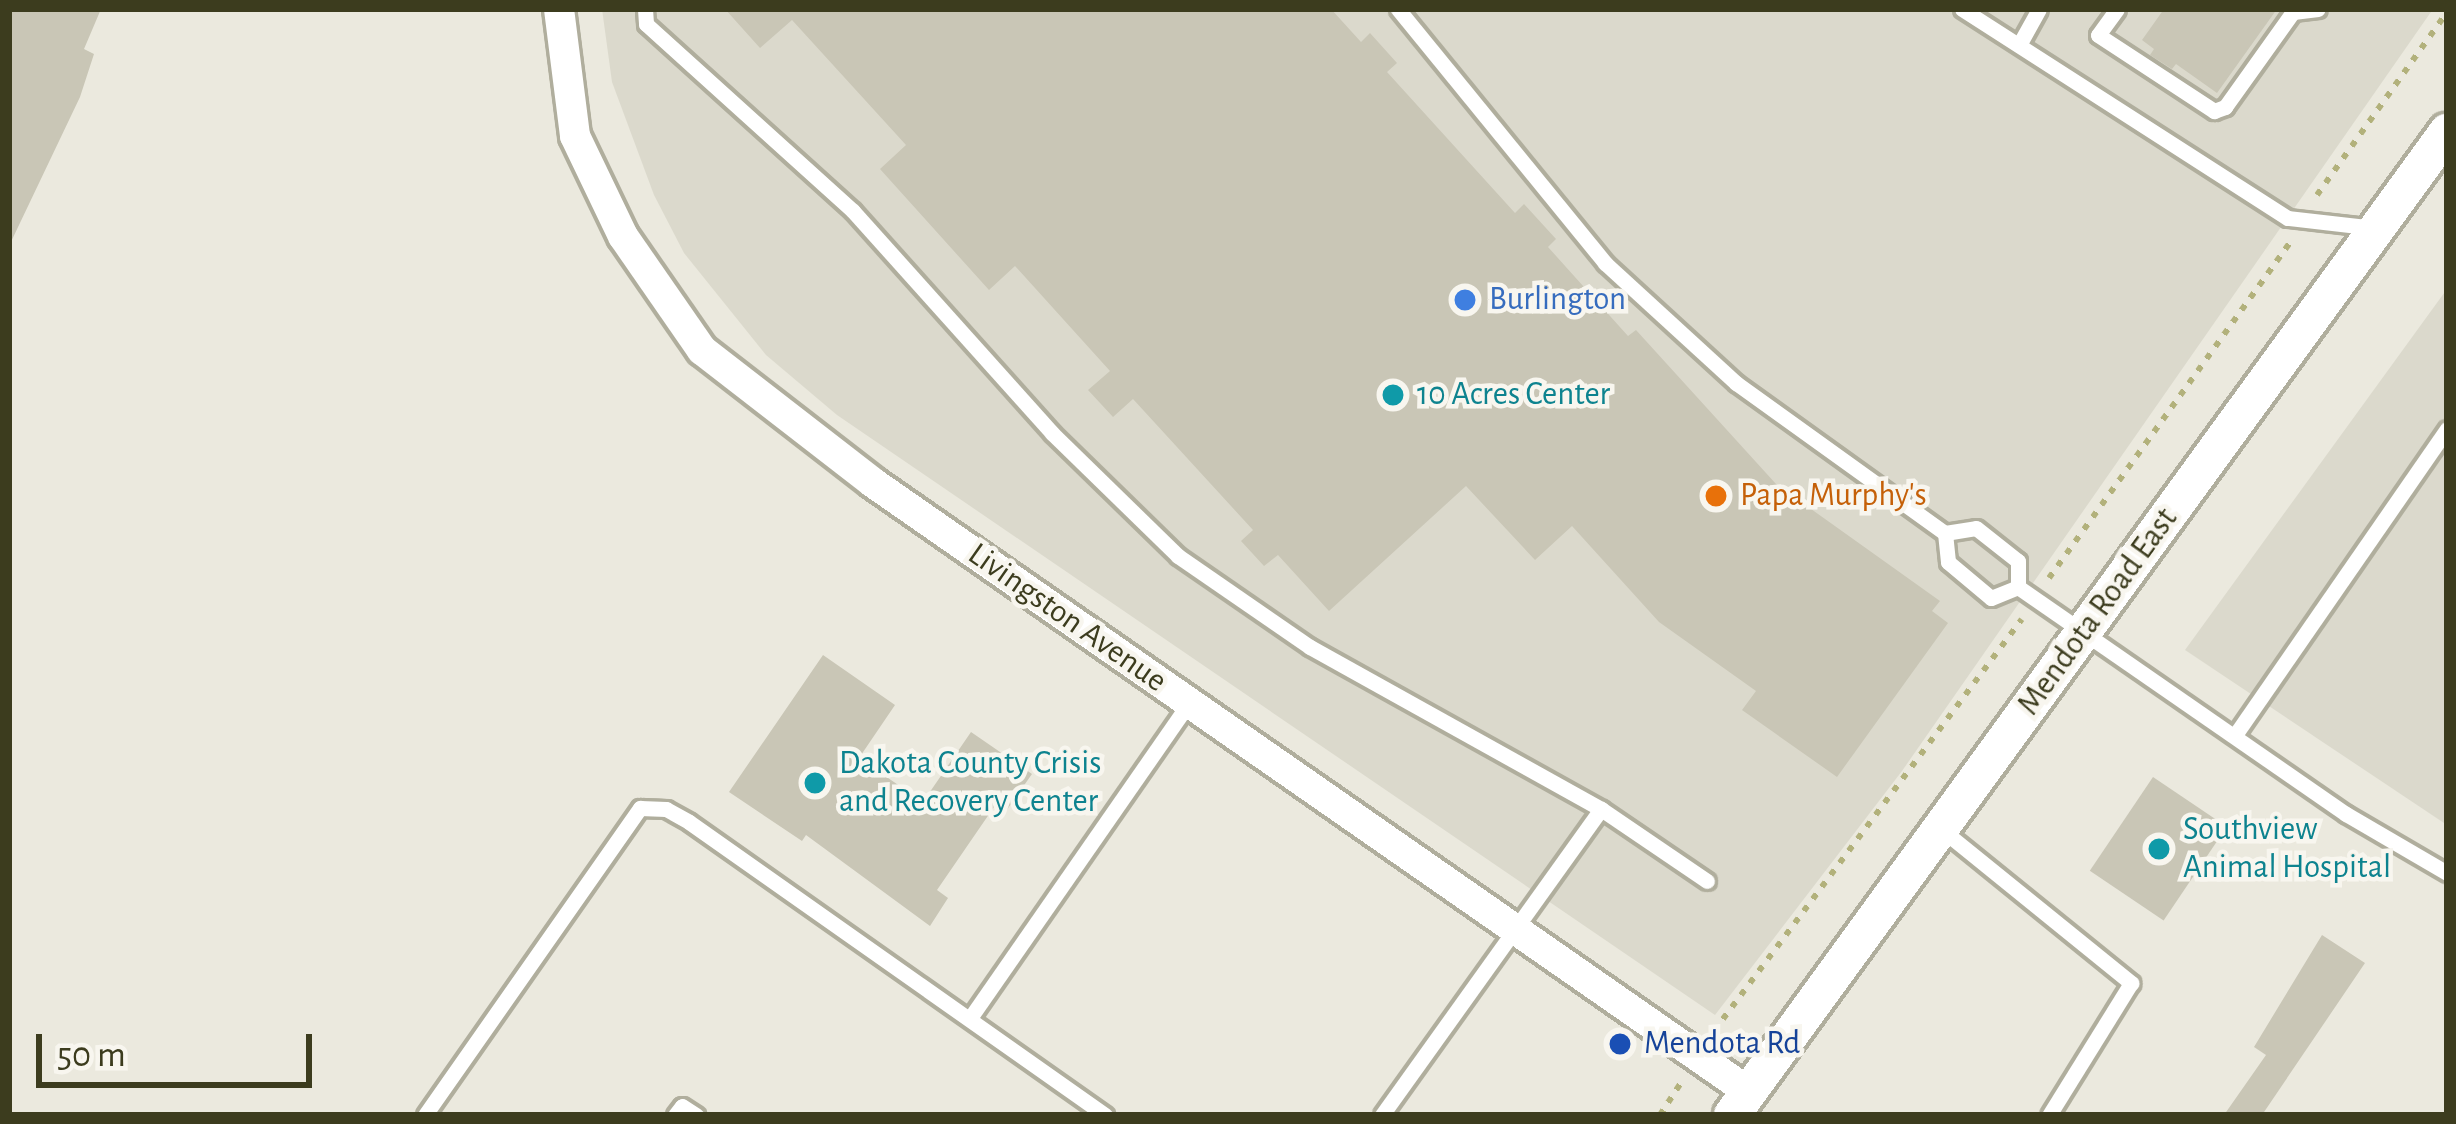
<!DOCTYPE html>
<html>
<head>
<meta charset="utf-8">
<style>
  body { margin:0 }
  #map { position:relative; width:2456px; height:1124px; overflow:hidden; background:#ebe9de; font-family:"Alegreya Sans",sans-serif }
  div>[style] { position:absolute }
  .built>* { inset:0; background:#dbd9cc }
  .building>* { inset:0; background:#c9c6b6; transform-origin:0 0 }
  .path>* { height:6px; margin-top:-3px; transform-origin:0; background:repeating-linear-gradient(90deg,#b2b17b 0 6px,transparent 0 15px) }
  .roads { filter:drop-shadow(3px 0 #b0ae9d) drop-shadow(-3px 0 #b0ae9d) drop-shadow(0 3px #b0ae9d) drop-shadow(0 -3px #b0ae9d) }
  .service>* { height:15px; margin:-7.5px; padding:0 7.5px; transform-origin:7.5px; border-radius:7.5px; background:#fff }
  .minor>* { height:30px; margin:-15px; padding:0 15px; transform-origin:15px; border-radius:15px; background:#fff }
  .tertiary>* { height:36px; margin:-18px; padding:0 18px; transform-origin:18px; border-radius:18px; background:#fff }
  .dots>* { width:33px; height:33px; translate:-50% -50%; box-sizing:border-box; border:6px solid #f8f6ef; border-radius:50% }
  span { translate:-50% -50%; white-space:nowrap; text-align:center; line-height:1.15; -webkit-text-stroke:9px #f8f6ef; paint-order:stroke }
  .shop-label { font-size:33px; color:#366cbe }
  .left { translate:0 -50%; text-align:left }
  .culture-label { font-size:33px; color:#0d838f }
  .food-label { font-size:33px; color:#c56008 }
  .street-label { font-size:33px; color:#3c3c1e }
  .transit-label { font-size:33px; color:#164399 }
  .frame { position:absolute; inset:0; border:12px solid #3c3c1e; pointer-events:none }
  .scale { position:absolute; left:36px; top:1034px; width:276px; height:54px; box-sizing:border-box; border:6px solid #3c3c1e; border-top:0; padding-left:15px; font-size:36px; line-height:42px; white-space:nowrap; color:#3c3c1e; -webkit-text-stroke:9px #f8f6ef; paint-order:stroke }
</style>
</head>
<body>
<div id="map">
  <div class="built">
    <i style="clip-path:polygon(602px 9px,2433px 9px,1902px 771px,1715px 1015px,837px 415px,766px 355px,684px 253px,654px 195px,612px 82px)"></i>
    <i style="clip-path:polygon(2447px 289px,2447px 825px,2185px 650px)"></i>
  </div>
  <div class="building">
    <i style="clip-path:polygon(9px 9px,101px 9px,84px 49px,94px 54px,80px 97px,9px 246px)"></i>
    <i style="clip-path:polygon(725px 9px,1331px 9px,1361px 42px,1370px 33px,1397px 63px,1387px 72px,1515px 213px,1524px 204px,1556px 239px,1548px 247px,1628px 336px,1636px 330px,1776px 484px,1940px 601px,1932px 611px,1948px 623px,1837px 777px,1742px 710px,1756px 691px,1659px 622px,1572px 526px,1535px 560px,1466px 486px,1329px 611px,1278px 555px,1264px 566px,1241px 541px,1253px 530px,1133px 399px,1113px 417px,1088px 390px,1110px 371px,1015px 266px,989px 290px,880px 169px,906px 145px,792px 20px,760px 48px)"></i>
    <i style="clip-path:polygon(2164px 9px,2277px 9px,2217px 93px,2176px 64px,2172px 69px,2150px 55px,2154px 49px,2142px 40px)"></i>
    <i style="clip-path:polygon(823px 655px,895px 705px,859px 758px,923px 802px,971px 732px,1032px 774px,1004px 814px,994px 807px,937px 890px,948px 898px,930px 926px,806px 835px,802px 841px,729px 792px)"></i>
    <i style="left:2153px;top:777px;width:89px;height:113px;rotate:34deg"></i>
    <i style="clip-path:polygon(2322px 935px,2365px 963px,2262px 1115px,2224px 1115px,2266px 1055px,2254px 1047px)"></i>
  </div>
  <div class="path">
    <i style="left:2317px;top:195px;width:224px;rotate:-54.6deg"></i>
    <i style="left:2049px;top:578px;width:413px;rotate:-54.3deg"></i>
    <i style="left:1714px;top:1031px;width:514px;rotate:-53.22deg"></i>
    <i style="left:1660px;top:1115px;width:38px;rotate:-57deg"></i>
  </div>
  <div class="roads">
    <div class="service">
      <i style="left:645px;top:9px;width:15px;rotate:86deg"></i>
      <i style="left:646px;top:24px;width:279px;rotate:42.1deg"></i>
      <i style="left:853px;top:211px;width:298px;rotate:48.1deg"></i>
      <i style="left:1052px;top:433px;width:176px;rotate:44.3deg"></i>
      <i style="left:1178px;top:556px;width:160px;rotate:34.6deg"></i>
      <i style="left:1310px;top:647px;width:333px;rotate:29.1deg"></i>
      <i style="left:1601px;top:809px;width:376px;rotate:125.6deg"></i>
      <i style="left:1398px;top:9px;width:328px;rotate:50.8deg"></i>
      <i style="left:1605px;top:263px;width:178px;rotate:42.5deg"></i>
      <i style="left:1736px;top:383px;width:257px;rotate:35.7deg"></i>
      <i style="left:1945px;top:533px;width:31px;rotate:-9deg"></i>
      <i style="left:1976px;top:528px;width:53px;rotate:38.2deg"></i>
      <i style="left:2018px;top:561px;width:26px;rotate:90deg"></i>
      <i style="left:1962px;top:9px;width:387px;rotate:32.7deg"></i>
      <i style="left:2288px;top:218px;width:89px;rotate:6.5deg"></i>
      <i style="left:2117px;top:9px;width:32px;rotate:126deg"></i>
      <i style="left:2098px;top:35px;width:139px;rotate:33.2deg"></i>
      <i style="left:2214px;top:111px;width:12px;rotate:-20deg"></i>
      <i style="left:2225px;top:107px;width:120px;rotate:-54.5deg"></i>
      <i style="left:2293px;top:12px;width:25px;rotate:-7deg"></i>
      <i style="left:2019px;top:45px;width:41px;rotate:-60.9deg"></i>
      <i style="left:1945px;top:533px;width:29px;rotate:84deg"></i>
      <i style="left:1948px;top:562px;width:56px;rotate:39.9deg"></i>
      <i style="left:1991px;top:598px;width:29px;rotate:-22deg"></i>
      <i style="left:2018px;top:587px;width:399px;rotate:34.7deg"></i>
      <i style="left:2346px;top:814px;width:117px;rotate:30.3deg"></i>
      <i style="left:2235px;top:735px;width:372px;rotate:-55.3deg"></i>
      <i style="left:1601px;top:809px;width:128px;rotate:34.2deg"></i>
      <i style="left:1941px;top:829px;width:245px;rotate:39deg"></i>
      <i style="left:2131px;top:983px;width:155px;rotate:121.8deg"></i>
      <i style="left:970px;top:1018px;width:384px;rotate:-55.2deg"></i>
      <i style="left:425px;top:1115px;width:375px;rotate:-55deg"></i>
      <i style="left:640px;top:808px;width:26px;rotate:2deg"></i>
      <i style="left:666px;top:809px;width:26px;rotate:29deg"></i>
      <i style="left:689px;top:822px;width:509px;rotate:35.16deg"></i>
      <i style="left:675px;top:1115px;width:11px;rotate:-52deg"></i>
      <i style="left:682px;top:1106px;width:17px;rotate:33deg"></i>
    </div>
    <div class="minor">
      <i style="left:559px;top:9px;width:128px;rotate:82.8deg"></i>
      <i style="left:575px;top:136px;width:111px;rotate:64.4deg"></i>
      <i style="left:623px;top:236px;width:139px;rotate:55.3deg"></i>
      <i style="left:702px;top:350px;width:215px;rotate:37.8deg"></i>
      <i style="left:872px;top:482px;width:1068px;rotate:34.82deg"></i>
    </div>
    <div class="tertiary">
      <i style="left:1732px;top:1115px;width:1216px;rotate:-53.97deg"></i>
    </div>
  </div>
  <div class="dots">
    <i style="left:1465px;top:300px;background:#3f7fe0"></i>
    <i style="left:1393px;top:395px;background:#0f9aa8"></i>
    <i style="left:1716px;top:496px;background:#e8710a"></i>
    <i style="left:815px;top:783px;background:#0f9aa8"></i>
    <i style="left:2159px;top:849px;background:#0f9aa8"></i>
    <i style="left:1620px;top:1044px;background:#1a4fb4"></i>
  </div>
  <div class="shop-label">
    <span class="left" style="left:1489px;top:300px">Burlington</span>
  </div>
  <div class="culture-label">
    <span class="left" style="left:1417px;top:395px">10 Acres Center</span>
    <span class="left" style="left:839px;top:783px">Dakota County Crisis<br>and Recovery Center</span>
    <span class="left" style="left:2183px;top:849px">Southview<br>Animal Hospital</span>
  </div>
  <div class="food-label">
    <span class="left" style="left:1740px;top:496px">Papa Murphy's</span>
  </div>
  <div class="street-label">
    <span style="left:2098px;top:612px;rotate:-54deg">Mendota Road East</span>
    <span style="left:1067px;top:618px;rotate:35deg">Livingston Avenue</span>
  </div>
  <div class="transit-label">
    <span class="left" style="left:1644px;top:1044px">Mendota Rd</span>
  </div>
  <div class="frame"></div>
  <div class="scale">50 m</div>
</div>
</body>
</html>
